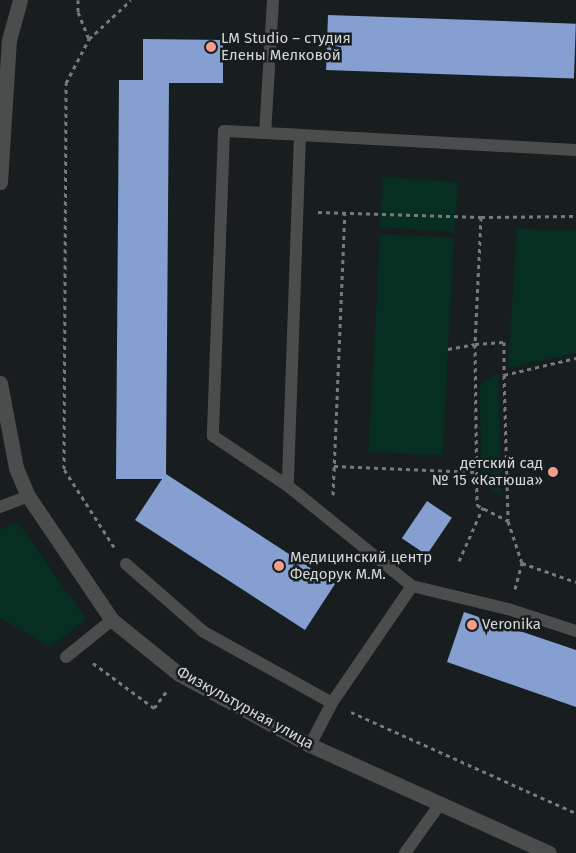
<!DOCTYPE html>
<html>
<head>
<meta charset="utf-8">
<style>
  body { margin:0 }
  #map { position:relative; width:576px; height:853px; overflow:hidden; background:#181d1f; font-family:"Fira Sans",sans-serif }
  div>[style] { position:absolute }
  .green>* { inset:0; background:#062f21; transform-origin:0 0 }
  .building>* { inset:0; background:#849fd0; transform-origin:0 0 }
  .path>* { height:3px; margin-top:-1.5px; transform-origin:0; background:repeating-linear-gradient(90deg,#777b7c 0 4px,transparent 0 8px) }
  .service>* { height:12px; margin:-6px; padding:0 6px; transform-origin:6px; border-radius:6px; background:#4b4d4d }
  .minor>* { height:15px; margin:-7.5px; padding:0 7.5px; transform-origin:7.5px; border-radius:7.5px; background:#4b4d4d }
  .dots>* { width:14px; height:14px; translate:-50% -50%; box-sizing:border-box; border:2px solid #181d1f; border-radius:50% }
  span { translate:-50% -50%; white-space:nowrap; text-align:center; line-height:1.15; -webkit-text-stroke:5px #181d1f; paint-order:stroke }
  .poi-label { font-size:15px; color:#d5d8d9 }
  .left { translate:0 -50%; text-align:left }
  .right { translate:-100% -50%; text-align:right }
  .street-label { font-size:15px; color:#d5d8d9 }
</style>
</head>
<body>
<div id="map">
  <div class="green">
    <i style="left:383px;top:177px;width:75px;height:50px;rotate:4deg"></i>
    <i style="clip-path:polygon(517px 229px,576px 230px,576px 353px,508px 368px)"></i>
    <i style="left:380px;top:234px;width:74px;height:218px;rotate:3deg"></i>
    <i style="clip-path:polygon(498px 372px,501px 495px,481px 483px,480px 386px)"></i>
    <i style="clip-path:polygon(18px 523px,86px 619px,51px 647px,0 618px,0 529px)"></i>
  </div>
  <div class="building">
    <i style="left:328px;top:15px;width:248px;height:55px;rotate:2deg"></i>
    <i style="clip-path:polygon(143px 39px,223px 40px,223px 83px,169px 83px,166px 474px,335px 584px,305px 630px,135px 520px,162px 479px,116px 479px,119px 80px,143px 80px)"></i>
    <i style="left:427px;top:501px;width:30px;height:45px;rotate:34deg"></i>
    <i style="clip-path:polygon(464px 612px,576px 650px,576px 707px,447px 662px)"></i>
  </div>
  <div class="path">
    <i style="left:78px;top:0;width:12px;rotate:90deg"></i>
    <i style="left:78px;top:12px;width:29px;rotate:68deg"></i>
    <i style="left:318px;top:212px;width:163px;rotate:1.8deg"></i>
    <i style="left:481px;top:217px;width:127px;rotate:92.7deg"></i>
    <i style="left:475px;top:344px;width:29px;rotate:-4deg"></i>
    <i style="left:504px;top:342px;width:33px;rotate:90deg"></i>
    <i style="left:504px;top:375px;width:74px;rotate:-13.3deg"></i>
    <i style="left:481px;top:217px;width:95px;rotate:-0.6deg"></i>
    <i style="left:448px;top:349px;width:27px;rotate:-10deg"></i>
    <i style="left:475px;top:344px;width:161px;rotate:89.3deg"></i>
    <i style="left:477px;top:505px;width:35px;rotate:27deg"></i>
    <i style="left:508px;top:521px;width:44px;rotate:71.6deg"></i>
    <i style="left:522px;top:563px;width:57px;rotate:19.4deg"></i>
    <i style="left:504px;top:375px;width:145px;rotate:88.4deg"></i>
    <i style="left:334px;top:466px;width:142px;rotate:2.4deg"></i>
    <i style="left:333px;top:495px;width:281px;rotate:-87.6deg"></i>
    <i style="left:114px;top:547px;width:93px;rotate:-122.7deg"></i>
    <i style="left:64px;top:469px;width:386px;rotate:-89.7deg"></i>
    <i style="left:66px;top:83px;width:50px;rotate:-62.4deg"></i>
    <i style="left:89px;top:39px;width:57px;rotate:-42.9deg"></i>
    <i style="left:459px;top:561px;width:59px;rotate:-66deg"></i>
    <i style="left:515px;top:589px;width:27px;rotate:-75deg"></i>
    <i style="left:93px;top:663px;width:76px;rotate:36.4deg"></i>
    <i style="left:154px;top:708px;width:20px;rotate:-53deg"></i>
    <i style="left:351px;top:712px;width:247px;rotate:24.2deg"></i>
  </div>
  <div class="service">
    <i style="left:273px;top:0;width:133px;rotate:93.4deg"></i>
    <i style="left:265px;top:133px;width:35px;rotate:3deg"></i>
    <i style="left:300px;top:135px;width:351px;rotate:92deg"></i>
    <i style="left:288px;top:486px;width:159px;rotate:38.9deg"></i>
    <i style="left:412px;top:586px;width:142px;rotate:124.4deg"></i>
    <i style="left:332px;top:703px;width:47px;rotate:117.6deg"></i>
    <i style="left:265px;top:133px;width:41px;rotate:-177.2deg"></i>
    <i style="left:224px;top:131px;width:305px;rotate:92.1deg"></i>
    <i style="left:213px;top:436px;width:90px;rotate:33.7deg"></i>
    <i style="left:300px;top:135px;width:276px;rotate:3.1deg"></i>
    <i style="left:0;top:507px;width:30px;rotate:-21deg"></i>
    <i style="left:126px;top:564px;width:103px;rotate:41.1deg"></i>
    <i style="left:204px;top:632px;width:146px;rotate:29deg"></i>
    <i style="left:412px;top:586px;width:99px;rotate:13.5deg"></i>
    <i style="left:508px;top:609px;width:71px;rotate:17.9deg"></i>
    <i style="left:66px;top:657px;width:59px;rotate:-38.8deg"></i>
    <i style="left:405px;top:853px;width:60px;rotate:-54.5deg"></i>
  </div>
  <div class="minor">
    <i style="left:0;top:182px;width:142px;rotate:-86.4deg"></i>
    <i style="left:9px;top:40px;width:41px;rotate:-74.6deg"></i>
    <i style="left:0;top:383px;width:86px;rotate:79.3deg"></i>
    <i style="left:16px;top:468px;width:30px;rotate:67deg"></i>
    <i style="left:28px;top:496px;width:150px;rotate:55.9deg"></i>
    <i style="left:112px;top:620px;width:86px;rotate:38.9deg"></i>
    <i style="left:179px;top:674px;width:149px;rotate:28.5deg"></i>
    <i style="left:310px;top:745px;width:262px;rotate:24.3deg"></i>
  </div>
  <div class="dots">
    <i style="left:211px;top:47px;background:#f49d8b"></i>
    <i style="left:553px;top:472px;background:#f49d8b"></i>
    <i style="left:279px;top:566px;background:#f49d8b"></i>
    <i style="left:472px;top:625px;background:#f49d8b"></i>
  </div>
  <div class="poi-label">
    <span class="left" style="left:221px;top:47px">LM Studio – студия<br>Елены Мелковой</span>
    <span class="right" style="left:543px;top:472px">детский сад<br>№ 15 «Катюша»</span>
    <span class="left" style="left:290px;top:566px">Медицинский центр<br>Федорук М.М.</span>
    <span class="left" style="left:482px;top:625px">Veronika</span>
  </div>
  <div class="street-label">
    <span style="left:245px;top:708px;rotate:29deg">Физкультурная улица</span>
  </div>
</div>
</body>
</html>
